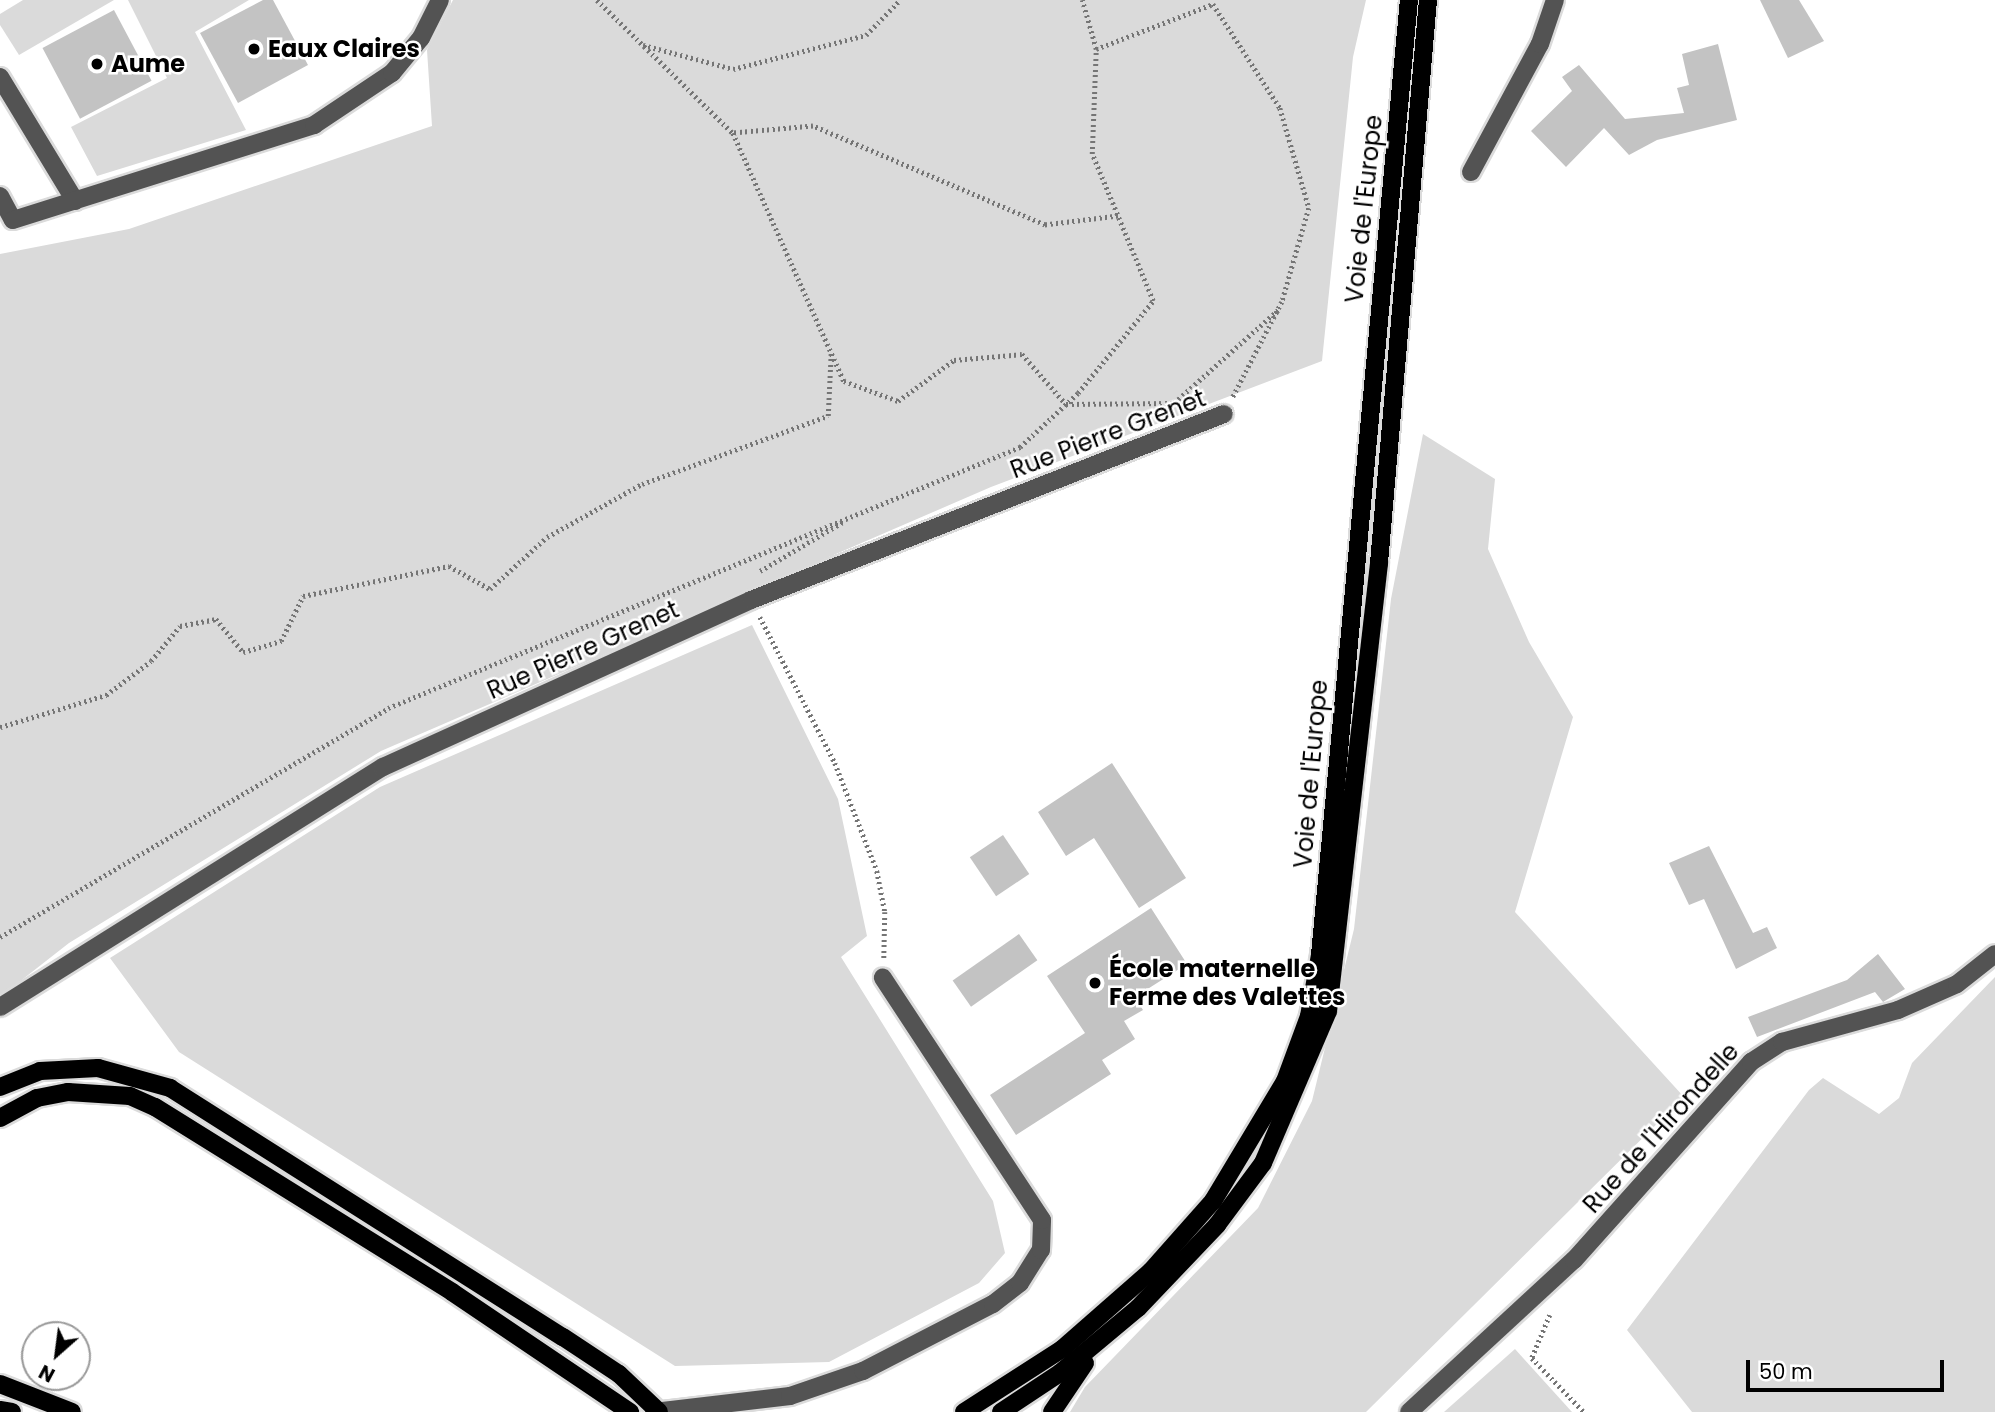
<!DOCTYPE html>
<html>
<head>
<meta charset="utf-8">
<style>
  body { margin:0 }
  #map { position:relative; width:1995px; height:1412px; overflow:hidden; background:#fff; font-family:Poppins,sans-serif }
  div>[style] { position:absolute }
  .green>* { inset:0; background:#dadada }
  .building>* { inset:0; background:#c3c3c3; transform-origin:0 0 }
  .path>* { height:4.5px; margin-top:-2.25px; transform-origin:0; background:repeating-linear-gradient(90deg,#757575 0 2px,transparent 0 5.5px) }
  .roads { filter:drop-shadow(2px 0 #dbdbdb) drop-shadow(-2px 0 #dbdbdb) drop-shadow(0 2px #dbdbdb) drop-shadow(0 -2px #dbdbdb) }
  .minor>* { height:18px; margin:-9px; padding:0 9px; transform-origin:9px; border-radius:9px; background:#535353 }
  .major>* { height:18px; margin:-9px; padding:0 9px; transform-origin:9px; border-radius:9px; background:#000 }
  .dots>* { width:19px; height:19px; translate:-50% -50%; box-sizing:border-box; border:4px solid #fff; border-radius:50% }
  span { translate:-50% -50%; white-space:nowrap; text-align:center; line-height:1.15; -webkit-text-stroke:5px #fff; paint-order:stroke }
  .poi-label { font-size:24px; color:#000; font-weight:700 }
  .left { translate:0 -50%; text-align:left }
  .street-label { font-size:24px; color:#000 }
  .north { position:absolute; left:21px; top:1321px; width:70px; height:70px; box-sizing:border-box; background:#fff; border:2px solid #999; border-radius:50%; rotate:208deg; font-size:19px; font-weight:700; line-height:28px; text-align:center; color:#000 }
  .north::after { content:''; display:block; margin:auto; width:24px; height:32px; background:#000; clip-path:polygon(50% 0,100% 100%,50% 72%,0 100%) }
  .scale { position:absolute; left:1746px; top:1360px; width:198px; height:32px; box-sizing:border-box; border:4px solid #000; border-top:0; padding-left:9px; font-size:21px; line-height:24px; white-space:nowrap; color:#000; -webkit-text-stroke:5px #fff; paint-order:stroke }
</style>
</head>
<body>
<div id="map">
  <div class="green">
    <i style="clip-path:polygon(23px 0,114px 0,19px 55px,0 25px,0 14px)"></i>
    <i style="clip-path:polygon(128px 0,249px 0,195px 32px,246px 130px,97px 176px,71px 127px,167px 78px)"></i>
    <i style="clip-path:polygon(453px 0,1366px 0,1353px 57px,1322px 361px,991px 487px,381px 751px,69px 943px,0 997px,0 254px,129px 229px,432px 126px,427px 50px)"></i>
    <i style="clip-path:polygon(1423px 434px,1495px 479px,1488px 549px,1529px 642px,1573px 717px,1515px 912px,1684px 1097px,1366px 1412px,1070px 1412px,1085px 1387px,1258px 1208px,1312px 1101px,1354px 929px,1391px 599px)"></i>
    <i style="clip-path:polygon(752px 625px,838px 799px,867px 936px,841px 957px,993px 1201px,1005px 1253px,979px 1283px,829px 1362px,675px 1366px,179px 1052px,110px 958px,380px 787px)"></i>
    <i style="clip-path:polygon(1995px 977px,1995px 1412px,1692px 1412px,1627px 1330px,1809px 1090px,1823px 1078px,1879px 1114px,1899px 1098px,1912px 1063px)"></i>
    <i style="clip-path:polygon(1515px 1349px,1572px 1412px,1444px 1412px)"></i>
  </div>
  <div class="building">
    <i style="clip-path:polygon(263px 0,273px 0,308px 65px,238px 103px,200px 33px)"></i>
    <i style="clip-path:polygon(1760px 0,1799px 0,1824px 41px,1788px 58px)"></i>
    <i style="left:114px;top:10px;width:80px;height:81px;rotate:62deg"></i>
    <i style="clip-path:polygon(1718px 44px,1737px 120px,1657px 140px,1629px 155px,1604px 128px,1566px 167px,1531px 131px,1572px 91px,1562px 77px,1579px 65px,1625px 119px,1684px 113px,1677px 88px,1689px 85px,1682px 54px)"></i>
    <i style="clip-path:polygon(1112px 763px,1186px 878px,1139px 908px,1094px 838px,1066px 856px,1038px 812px)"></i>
    <i style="left:1003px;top:835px;width:47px;height:40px;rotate:56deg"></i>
    <i style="clip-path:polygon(1709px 846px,1753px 933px,1767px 927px,1777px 948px,1736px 969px,1704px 899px,1689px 905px,1669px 863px)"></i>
    <i style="clip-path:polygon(1151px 908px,1187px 964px,1135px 997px,1143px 1010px,1124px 1021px,1135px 1039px,1102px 1060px,1111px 1074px,1016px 1135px,990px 1095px,1085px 1033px,1047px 976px)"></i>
    <i style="left:1019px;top:934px;width:32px;height:81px;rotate:55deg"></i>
    <i style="clip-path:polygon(1878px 954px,1905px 989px,1883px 1002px,1875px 992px,1757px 1037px,1748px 1017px,1847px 980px)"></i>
  </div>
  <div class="path">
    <i style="left:597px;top:0;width:190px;rotate:44.4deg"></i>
    <i style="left:643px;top:45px;width:93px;rotate:14.9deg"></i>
    <i style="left:733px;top:69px;width:137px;rotate:-14.3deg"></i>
    <i style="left:866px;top:35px;width:49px;rotate:-45.8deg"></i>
    <i style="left:1096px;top:49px;width:125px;rotate:-21deg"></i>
    <i style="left:1213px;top:4px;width:124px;rotate:57.2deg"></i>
    <i style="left:1280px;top:108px;width:104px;rotate:73.8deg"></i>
    <i style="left:1309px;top:208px;width:98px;rotate:106deg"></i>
    <i style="left:1282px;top:302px;width:107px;rotate:117.3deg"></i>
    <i style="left:1118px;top:216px;width:74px;rotate:173deg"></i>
    <i style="left:1045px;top:225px;width:252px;rotate:-156.9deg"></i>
    <i style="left:813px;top:126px;width:80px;rotate:175deg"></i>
    <i style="left:733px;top:133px;width:272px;rotate:65.9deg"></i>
    <i style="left:844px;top:381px;width:58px;rotate:20.3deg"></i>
    <i style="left:898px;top:401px;width:69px;rotate:-36.2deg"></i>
    <i style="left:954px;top:360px;width:68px;rotate:-5deg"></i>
    <i style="left:1022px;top:354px;width:67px;rotate:48.7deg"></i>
    <i style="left:1066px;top:404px;width:108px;rotate:-0.5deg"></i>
    <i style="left:1174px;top:403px;width:141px;rotate:-41.8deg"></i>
    <i style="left:760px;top:571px;width:96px;rotate:-30.6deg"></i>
    <i style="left:760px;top:617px;width:164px;rotate:62.8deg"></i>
    <i style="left:835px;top:763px;width:116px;rotate:68.7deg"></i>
    <i style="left:877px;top:871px;width:42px;rotate:79deg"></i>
    <i style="left:885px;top:912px;width:48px;rotate:91.2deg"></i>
    <i style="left:0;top:727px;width:111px;rotate:-16.8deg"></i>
    <i style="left:106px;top:695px;width:56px;rotate:-37.1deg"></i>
    <i style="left:151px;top:661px;width:45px;rotate:-50.4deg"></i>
    <i style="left:180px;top:626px;width:37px;rotate:-11deg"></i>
    <i style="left:216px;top:619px;width:43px;rotate:50.7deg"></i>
    <i style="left:243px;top:652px;width:40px;rotate:-16deg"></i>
    <i style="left:281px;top:641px;width:50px;rotate:-63.9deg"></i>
    <i style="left:303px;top:596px;width:149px;rotate:-11.6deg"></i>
    <i style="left:449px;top:566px;width:47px;rotate:29.3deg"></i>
    <i style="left:490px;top:589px;width:77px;rotate:-42.4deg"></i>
    <i style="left:547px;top:537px;width:109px;rotate:-29.2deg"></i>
    <i style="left:642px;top:484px;width:198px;rotate:-20.1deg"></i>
    <i style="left:828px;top:416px;width:64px;rotate:-87.3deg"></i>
    <i style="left:0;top:937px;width:451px;rotate:-30.5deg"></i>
    <i style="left:388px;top:708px;width:684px;rotate:-22.44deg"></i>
    <i style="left:1020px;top:447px;width:79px;rotate:-43deg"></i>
    <i style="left:1078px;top:393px;width:119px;rotate:-50.8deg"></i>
    <i style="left:1153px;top:301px;width:159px;rotate:-112.5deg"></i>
    <i style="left:1092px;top:154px;width:105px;rotate:-87.8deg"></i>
    <i style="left:1096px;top:49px;width:51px;rotate:-105.9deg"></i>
    <i style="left:1550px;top:1315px;width:47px;rotate:112.7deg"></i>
    <i style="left:1532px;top:1358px;width:75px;rotate:46.1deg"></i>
  </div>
  <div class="roads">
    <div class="minor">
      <i style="left:0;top:77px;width:145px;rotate:58.8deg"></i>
      <i style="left:1471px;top:172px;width:145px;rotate:-61.7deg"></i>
      <i style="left:1540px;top:44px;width:46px;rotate:-71.2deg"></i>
      <i style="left:0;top:196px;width:27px;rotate:62deg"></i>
      <i style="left:13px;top:220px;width:316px;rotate:-17.5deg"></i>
      <i style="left:314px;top:125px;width:94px;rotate:-33.7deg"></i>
      <i style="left:392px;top:73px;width:45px;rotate:-50.4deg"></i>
      <i style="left:421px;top:38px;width:42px;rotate:-63.4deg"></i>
      <i style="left:0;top:1007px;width:452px;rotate:-32.1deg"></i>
      <i style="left:383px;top:767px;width:404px;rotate:-24.4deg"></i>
      <i style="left:751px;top:600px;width:508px;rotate:-21.47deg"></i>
      <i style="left:654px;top:1412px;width:137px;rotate:-6.7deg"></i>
      <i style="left:790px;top:1396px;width:77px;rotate:-18.9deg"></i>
      <i style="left:863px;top:1371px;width:146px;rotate:-27.3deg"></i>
      <i style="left:993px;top:1304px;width:34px;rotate:-38deg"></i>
      <i style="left:1020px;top:1283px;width:39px;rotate:-58deg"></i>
      <i style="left:1041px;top:1250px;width:30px;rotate:-88deg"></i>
      <i style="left:1042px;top:1220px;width:290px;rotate:-123.3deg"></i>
      <i style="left:1409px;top:1412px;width:224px;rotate:-42.7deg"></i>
      <i style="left:1574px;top:1260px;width:266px;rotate:-48.2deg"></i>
      <i style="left:1751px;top:1062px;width:37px;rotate:-33deg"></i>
      <i style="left:1782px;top:1042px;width:120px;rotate:-15.4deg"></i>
      <i style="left:1898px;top:1010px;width:64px;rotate:-23.8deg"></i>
      <i style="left:1957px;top:984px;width:48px;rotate:-38.3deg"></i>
    </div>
    <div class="major">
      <i style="left:0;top:1087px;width:43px;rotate:-21.8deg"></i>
      <i style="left:40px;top:1071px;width:58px;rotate:-3deg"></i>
      <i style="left:98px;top:1068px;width:75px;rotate:15.5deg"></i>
      <i style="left:170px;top:1088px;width:465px;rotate:32.4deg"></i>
      <i style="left:563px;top:1337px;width:67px;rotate:33.5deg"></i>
      <i style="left:619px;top:1374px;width:55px;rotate:43.5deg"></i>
      <i style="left:0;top:1118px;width:42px;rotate:-28.4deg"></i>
      <i style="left:37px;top:1098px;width:32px;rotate:-11deg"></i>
      <i style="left:68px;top:1092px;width:62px;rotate:3.7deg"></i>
      <i style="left:130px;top:1096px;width:27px;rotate:24deg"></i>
      <i style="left:155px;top:1107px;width:350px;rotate:31.9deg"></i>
      <i style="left:452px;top:1292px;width:215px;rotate:34deg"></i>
      <i style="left:0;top:1384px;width:77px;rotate:21.3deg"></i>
      <i style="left:0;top:1410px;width:12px;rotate:9deg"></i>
      <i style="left:964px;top:1412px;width:117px;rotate:-32.7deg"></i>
      <i style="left:1062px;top:1349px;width:118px;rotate:-41.2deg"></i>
      <i style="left:1151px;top:1271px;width:94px;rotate:-48.5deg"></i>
      <i style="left:1213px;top:1201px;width:140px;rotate:-59deg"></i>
      <i style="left:1285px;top:1081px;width:69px;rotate:-69.7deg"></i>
      <i style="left:1309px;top:1016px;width:62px;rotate:-79.8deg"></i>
      <i style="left:1320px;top:955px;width:959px;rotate:-84.68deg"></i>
      <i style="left:1001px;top:1412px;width:71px;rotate:-33.5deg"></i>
      <i style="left:1060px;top:1373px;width:102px;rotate:-39.8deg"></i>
      <i style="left:1138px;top:1308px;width:115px;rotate:-46.4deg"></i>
      <i style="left:1217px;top:1225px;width:77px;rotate:-53.4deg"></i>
      <i style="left:1263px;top:1163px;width:165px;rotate:-66.8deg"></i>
      <i style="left:1328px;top:1011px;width:451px;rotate:-83.5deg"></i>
      <i style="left:1379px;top:563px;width:565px;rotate:-85.03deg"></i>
      <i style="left:1052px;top:1412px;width:59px;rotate:-56deg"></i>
    </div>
  </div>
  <div class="dots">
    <i style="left:254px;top:49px;background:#000"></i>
    <i style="left:97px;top:64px;background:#000"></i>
    <i style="left:1095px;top:983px;background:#000"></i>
  </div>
  <div class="poi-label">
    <span class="left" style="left:268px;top:49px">Eaux Claires</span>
    <span class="left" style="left:111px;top:64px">Aume</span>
    <span class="left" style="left:1109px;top:983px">École maternelle<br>Ferme des Valettes</span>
  </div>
  <div class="street-label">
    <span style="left:1364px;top:209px;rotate:-84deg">Voie de l'Europe</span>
    <span style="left:1108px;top:434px;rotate:-21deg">Rue Pierre Grenet</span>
    <span style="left:583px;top:650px;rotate:-24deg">Rue Pierre Grenet</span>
    <span style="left:1311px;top:774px;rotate:-85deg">Voie de l'Europe</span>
    <span style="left:1661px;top:1128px;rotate:-48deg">Rue de l'Hirondelle</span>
  </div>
  <div class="north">N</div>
  <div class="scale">50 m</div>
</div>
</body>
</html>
